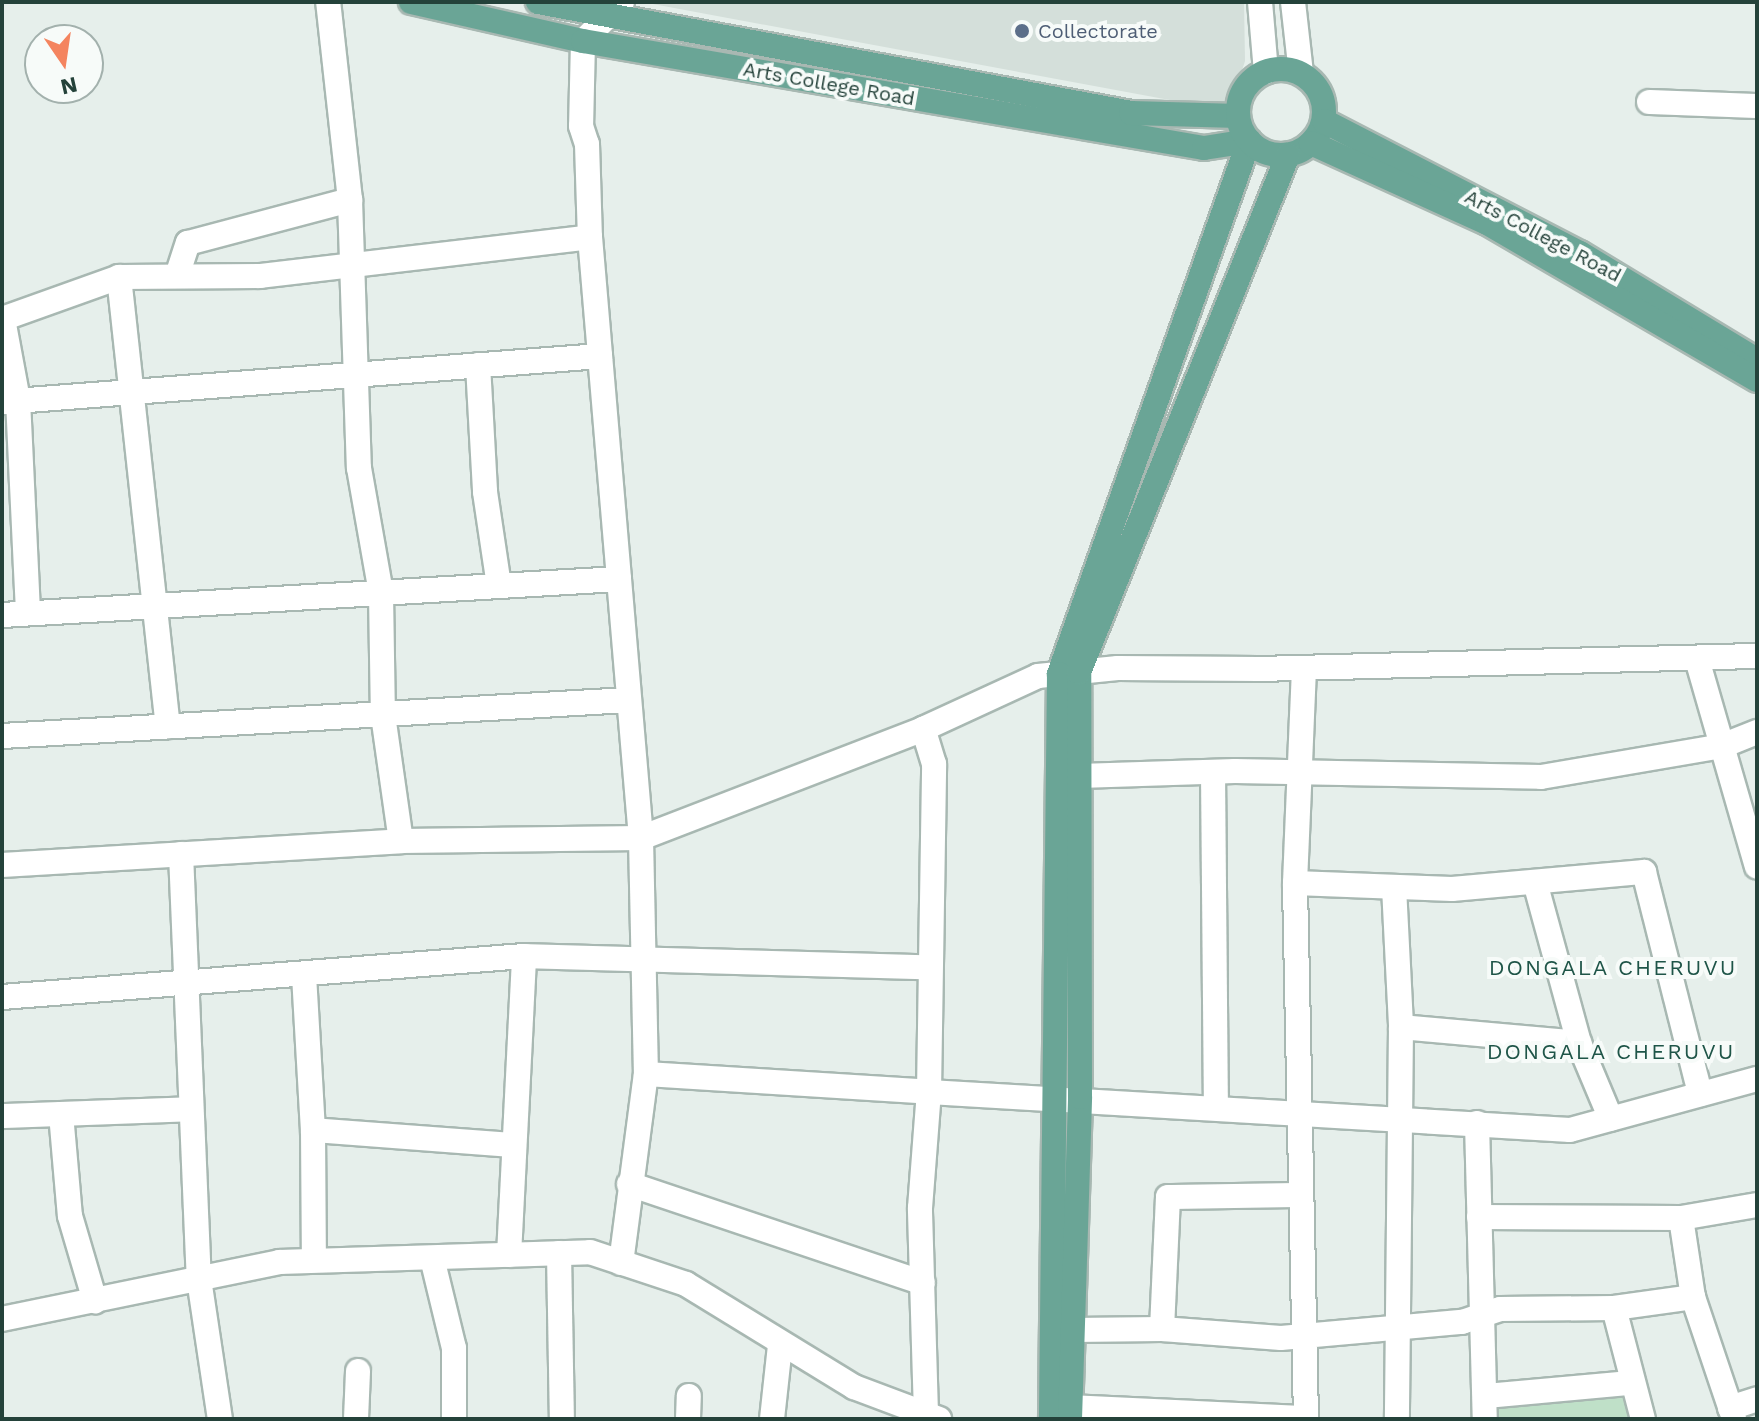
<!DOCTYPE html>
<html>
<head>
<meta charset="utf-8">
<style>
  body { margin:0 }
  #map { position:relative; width:1759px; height:1421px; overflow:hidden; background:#e6efeb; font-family:"Work Sans",sans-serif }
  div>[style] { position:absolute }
  .built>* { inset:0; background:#d4dfda }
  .green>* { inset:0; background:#bfe0c8 }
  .roads { filter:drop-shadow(2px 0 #a8b8b2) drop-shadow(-2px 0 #a8b8b2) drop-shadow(0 2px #a8b8b2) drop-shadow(0 -2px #a8b8b2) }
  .minor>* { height:24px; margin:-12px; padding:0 12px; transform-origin:12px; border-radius:12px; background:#fff }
  .major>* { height:24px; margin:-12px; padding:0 12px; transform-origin:12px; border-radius:12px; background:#6aa596 }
  .major>.ring { margin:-12px; padding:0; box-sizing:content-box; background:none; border:24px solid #6aa596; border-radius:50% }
  .dots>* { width:22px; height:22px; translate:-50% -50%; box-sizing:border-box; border:4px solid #f7fbf9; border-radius:50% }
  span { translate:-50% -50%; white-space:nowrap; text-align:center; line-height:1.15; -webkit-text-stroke:8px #f7fbf9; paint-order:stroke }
  .service-label { font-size:20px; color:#4e5e75 }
  .left { translate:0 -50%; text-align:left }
  .street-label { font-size:20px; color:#24423a }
  .neighbourhood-label { font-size:22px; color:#1f5548; letter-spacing:2px }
  .frame { position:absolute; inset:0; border:4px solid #24423a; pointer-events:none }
  .north { position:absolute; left:24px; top:24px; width:80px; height:80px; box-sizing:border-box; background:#f7fbf9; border:2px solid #a3b1ad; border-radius:50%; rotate:167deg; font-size:22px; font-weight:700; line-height:32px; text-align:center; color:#24423a }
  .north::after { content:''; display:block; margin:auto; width:28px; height:36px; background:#f4845f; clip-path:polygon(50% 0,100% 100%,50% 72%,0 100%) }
</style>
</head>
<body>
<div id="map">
  <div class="built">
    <i style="clip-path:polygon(642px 2px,1244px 2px,1245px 61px,1229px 111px)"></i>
  </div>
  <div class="green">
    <i style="clip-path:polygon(1629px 1396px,1636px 1419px,1492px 1419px,1491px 1401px)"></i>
  </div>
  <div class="roads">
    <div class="minor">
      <i style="left:622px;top:2px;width:55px;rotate:135deg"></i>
      <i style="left:583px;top:41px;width:85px;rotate:91.3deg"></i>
      <i style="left:581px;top:126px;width:19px;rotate:72deg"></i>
      <i style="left:587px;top:144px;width:93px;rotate:88.2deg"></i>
      <i style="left:590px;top:237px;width:603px;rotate:85.15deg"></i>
      <i style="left:641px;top:838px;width:236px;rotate:88.8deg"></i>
      <i style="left:646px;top:1074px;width:284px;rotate:3.6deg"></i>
      <i style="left:929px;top:1092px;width:328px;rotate:-89.1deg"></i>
      <i style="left:934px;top:764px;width:37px;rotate:-107deg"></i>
      <i style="left:923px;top:729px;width:127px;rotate:-24.7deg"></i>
      <i style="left:1038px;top:676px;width:80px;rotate:-5.7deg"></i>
      <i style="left:1118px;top:668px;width:140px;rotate:0.4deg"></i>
      <i style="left:1258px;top:669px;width:499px;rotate:-1.5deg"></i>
      <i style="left:1260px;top:2px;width:70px;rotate:85.1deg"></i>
      <i style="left:1293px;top:2px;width:71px;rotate:83.6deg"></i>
      <i style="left:1649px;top:102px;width:108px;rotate:2.1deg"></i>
      <i style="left:350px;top:200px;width:268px;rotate:88.1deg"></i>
      <i style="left:359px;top:468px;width:127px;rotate:80deg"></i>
      <i style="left:381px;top:593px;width:122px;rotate:89.1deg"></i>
      <i style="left:383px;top:715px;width:127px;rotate:81.9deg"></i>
      <i style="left:177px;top:276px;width:35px;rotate:-72deg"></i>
      <i style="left:188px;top:243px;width:168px;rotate:-14.9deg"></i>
      <i style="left:350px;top:200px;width:199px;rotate:-96.3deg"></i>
      <i style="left:119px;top:277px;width:452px;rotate:83.8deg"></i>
      <i style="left:2px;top:319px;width:124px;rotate:-19.7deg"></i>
      <i style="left:119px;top:277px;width:141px;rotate:-0.4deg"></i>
      <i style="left:260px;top:276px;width:332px;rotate:-6.7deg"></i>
      <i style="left:3px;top:319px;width:82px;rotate:79.5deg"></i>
      <i style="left:18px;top:400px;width:213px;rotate:87.3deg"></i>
      <i style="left:478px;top:365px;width:127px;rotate:86.8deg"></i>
      <i style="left:485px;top:492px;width:95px;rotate:81.5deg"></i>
      <i style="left:2px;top:402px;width:600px;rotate:-4.4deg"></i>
      <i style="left:2px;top:615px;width:618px;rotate:-3.34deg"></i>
      <i style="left:1697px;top:659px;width:216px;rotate:73.9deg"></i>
      <i style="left:2px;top:736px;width:627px;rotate:-3.29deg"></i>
      <i style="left:1213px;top:772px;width:334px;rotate:89.5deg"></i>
      <i style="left:1079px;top:776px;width:156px;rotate:-1.8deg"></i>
      <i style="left:1235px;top:771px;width:306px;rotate:1.1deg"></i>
      <i style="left:1541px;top:777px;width:184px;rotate:-9.7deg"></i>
      <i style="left:1722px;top:746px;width:38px;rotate:-22deg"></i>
      <i style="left:181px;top:854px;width:425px;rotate:87.6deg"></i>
      <i style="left:199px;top:1279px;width:142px;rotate:81.5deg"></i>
      <i style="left:2px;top:865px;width:400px;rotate:-3.4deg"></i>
      <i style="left:401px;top:841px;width:240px;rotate:-0.7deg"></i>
      <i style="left:641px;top:838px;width:302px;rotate:-21.1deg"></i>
      <i style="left:1295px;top:883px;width:215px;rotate:-87.6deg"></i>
      <i style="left:1394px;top:887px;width:140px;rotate:87.1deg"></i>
      <i style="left:1401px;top:1027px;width:392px;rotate:90.6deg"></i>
      <i style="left:304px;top:975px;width:155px;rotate:86.7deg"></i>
      <i style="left:313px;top:1130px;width:130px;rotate:89.6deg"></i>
      <i style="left:2px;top:997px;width:524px;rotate:-4.49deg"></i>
      <i style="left:524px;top:956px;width:406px;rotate:1.6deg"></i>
      <i style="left:1401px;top:1027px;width:179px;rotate:5.1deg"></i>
      <i style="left:1579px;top:1043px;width:167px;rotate:-105.3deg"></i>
      <i style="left:1579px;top:1043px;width:82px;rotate:67.2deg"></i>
      <i style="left:61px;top:1114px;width:102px;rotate:85deg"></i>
      <i style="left:70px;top:1216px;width:89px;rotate:73.6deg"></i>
      <i style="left:2px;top:1116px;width:189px;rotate:-2.1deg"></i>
      <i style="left:1477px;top:1123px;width:296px;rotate:88.5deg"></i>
      <i style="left:313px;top:1130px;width:201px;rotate:4.3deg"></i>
      <i style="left:629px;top:1184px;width:310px;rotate:18.6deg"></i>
      <i style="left:1479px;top:1217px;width:202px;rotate:0.3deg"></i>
      <i style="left:1681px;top:1218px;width:77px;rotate:-9.7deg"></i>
      <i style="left:1681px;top:1218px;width:80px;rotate:81.4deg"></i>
      <i style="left:1693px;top:1297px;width:129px;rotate:71.4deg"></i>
      <i style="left:559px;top:1253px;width:166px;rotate:89deg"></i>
      <i style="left:509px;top:1255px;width:299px;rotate:-87.1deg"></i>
      <i style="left:432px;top:1258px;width:93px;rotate:76.3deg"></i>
      <i style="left:454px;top:1348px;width:71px;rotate:90deg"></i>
      <i style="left:621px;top:1263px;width:191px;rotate:-82.5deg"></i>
      <i style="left:1614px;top:1308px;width:115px;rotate:75.4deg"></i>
      <i style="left:2px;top:1319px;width:283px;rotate:-11.6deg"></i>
      <i style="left:279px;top:1262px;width:311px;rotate:-1.8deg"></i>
      <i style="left:590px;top:1252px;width:101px;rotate:18.4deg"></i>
      <i style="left:686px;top:1284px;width:197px;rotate:31.5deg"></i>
      <i style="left:854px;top:1387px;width:91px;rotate:20.6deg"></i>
      <i style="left:1162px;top:1329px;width:132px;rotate:-87.4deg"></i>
      <i style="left:1168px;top:1197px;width:132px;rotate:-0.9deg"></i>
      <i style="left:1073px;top:1330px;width:89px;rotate:-0.6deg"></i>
      <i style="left:1162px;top:1329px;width:119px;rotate:4.3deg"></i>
      <i style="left:1281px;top:1338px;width:182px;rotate:-5.1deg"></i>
      <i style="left:1462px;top:1322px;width:40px;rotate:-18.9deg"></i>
      <i style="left:1500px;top:1309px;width:114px;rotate:-0.5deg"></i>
      <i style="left:1614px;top:1308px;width:80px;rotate:-7.9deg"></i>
      <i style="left:1486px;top:1396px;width:145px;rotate:-5.2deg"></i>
      <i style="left:1070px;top:1407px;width:236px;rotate:2.7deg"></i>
      <i style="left:1730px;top:1408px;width:28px;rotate:-18deg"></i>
      <i style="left:926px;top:1414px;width:206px;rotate:-91.7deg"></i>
      <i style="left:920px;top:1208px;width:116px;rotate:-85.6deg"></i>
      <i style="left:929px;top:1092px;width:642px;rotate:3.39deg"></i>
      <i style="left:1570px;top:1130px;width:194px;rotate:-15.3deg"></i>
      <i style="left:356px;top:1419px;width:48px;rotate:-87.6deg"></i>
      <i style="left:688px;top:1419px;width:23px;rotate:-88deg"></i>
      <i style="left:772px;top:1419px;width:74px;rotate:-83.8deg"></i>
      <i style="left:1306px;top:1419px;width:536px;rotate:-91.18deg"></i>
      <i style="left:1295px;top:883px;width:157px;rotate:2.2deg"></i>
      <i style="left:1452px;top:889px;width:193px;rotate:-5.1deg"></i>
      <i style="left:1644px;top:872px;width:229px;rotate:75.8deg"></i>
    </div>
    <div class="major">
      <i style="left:411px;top:2px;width:176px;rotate:12.8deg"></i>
      <i style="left:583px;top:41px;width:630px;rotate:9.78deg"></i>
      <i style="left:1204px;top:148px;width:46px;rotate:-8.8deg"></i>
      <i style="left:1249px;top:141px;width:566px;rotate:109.62deg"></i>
      <i style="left:1059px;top:674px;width:745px;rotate:90.62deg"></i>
      <i style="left:538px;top:2px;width:603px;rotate:10.6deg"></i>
      <i style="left:1131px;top:113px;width:107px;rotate:1.6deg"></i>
      <i class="ring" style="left:1238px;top:69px;width:62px;height:62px"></i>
      <i style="left:1324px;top:121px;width:288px;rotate:27.3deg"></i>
      <i style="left:1580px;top:253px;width:207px;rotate:31.2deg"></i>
      <i style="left:1311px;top:143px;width:193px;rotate:24.4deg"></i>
      <i style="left:1487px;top:223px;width:312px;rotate:30.2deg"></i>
      <i style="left:1070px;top:1419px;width:322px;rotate:-88.2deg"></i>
      <i style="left:1080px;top:1097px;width:425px;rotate:-90.1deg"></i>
      <i style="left:1079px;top:672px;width:558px;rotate:-67.99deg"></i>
    </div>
  </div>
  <div class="dots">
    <i style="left:1022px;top:31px;background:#5c6f8a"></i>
  </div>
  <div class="service-label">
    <span class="left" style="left:1038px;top:31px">Collectorate</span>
  </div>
  <div class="street-label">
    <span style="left:829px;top:84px;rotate:10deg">Arts College Road</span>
    <span style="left:1543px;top:236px;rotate:28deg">Arts College Road</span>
  </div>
  <div class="neighbourhood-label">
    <span style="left:1613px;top:968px">DONGALA CHERUVU</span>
    <span style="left:1611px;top:1052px">DONGALA CHERUVU</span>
  </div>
  <div class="frame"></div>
  <div class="north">N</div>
</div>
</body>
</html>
